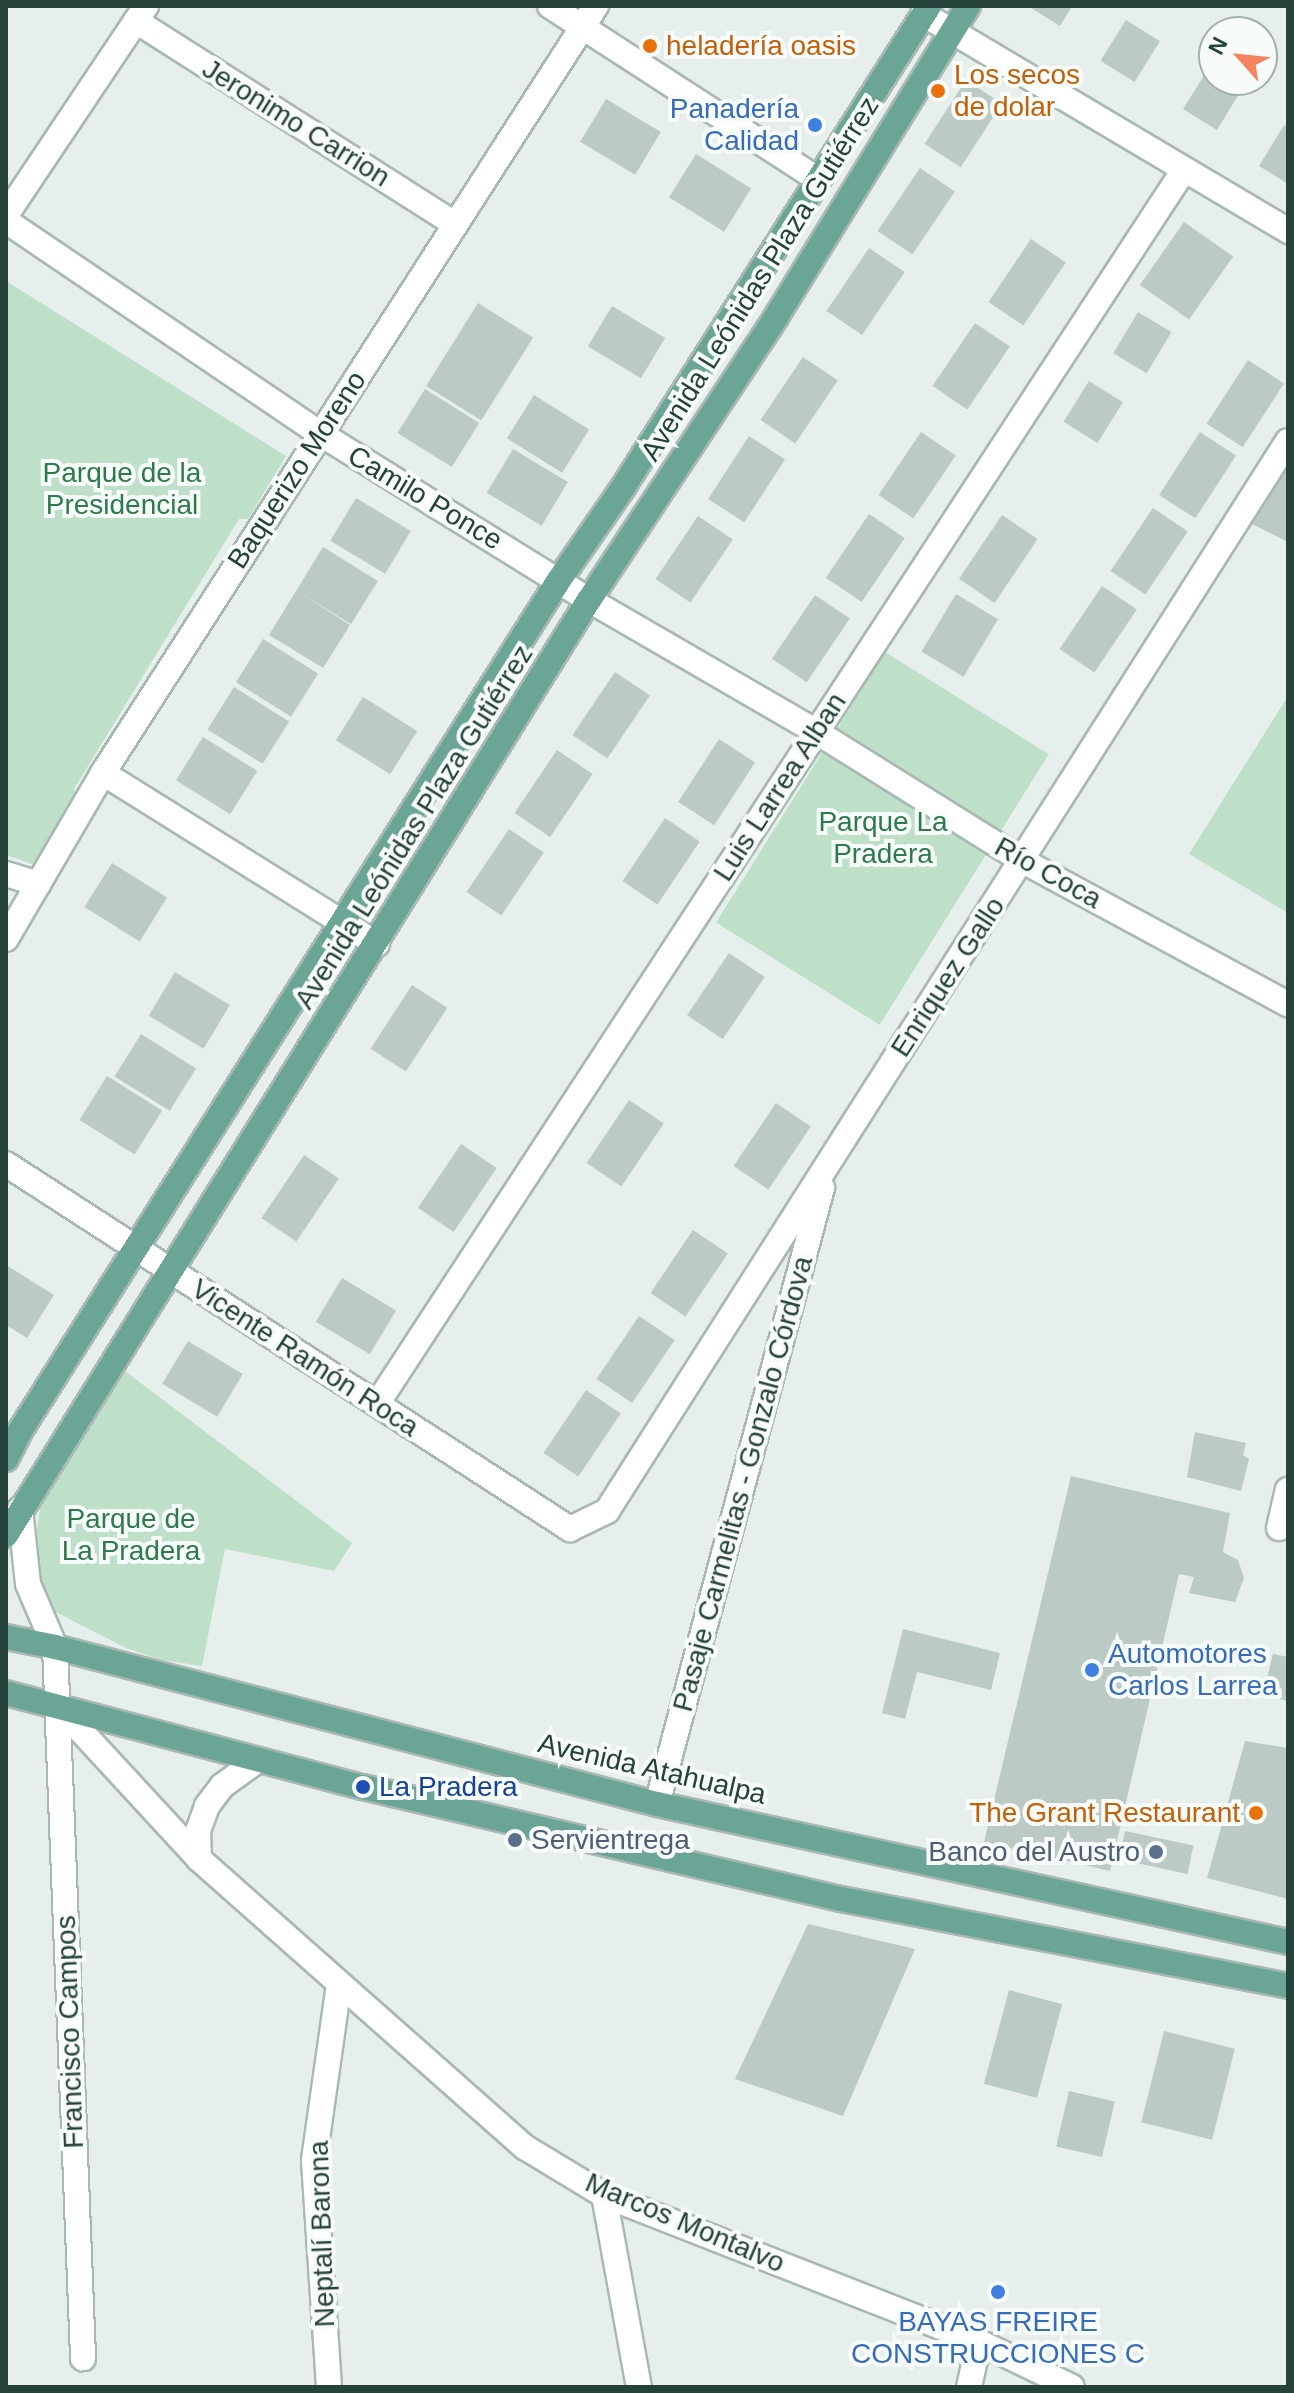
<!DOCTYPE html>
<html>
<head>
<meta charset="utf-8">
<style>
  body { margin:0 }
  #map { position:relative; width:1294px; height:2393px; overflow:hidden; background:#e6efeb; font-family:Arial,sans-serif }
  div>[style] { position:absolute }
  .green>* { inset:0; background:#bfe0c8; transform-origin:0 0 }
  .building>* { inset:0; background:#bbcac4; transform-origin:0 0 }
  .roads { filter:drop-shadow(2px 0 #a8b8b2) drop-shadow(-2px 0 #a8b8b2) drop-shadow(0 2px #a8b8b2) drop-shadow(0 -2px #a8b8b2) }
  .minor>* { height:24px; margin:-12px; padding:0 12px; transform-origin:12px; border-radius:12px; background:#fff }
  .major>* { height:24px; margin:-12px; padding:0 12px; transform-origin:12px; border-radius:12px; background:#6aa596 }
  .dots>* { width:22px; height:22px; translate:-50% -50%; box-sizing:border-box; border:4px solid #f7fbf9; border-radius:50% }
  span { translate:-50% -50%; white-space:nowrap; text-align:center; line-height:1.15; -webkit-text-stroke:8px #f7fbf9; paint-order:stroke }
  .food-label { font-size:28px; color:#c56008 }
  .left { translate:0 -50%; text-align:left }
  .right { translate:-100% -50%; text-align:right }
  .shop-label { font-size:28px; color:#366cbe }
  .street-label { font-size:28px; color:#24423a }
  .park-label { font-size:28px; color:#2d7a4b }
  .transit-label { font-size:28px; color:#164399 }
  .service-label { font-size:28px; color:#4e5e75 }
  .frame { position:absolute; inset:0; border:8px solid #24423a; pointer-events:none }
  .north { position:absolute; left:1198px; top:16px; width:80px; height:80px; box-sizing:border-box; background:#f7fbf9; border:2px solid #a3b1ad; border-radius:50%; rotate:297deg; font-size:22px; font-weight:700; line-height:32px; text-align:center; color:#24423a }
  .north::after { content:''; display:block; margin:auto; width:28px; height:36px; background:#f4845f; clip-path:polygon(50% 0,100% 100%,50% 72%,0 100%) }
</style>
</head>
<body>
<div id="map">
  <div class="green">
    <i style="clip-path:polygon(6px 281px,286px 456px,248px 519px,239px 519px,74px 789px,78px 798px,35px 865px,6px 855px)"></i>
    <i style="left:885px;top:652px;width:193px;height:319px;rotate:32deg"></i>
    <i style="clip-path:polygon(1288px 696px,1288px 913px,1189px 854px)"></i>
    <i style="clip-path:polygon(121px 1368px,352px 1543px,334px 1571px,225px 1549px,202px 1666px,162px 1660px,126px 1648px,50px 1609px,39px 1569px,36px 1537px,41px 1501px)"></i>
  </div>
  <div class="building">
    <i style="clip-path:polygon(1028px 6px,1072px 6px,1060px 26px)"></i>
    <i style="left:1126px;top:20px;width:40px;height:48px;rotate:32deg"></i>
    <i style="clip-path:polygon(1208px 69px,1214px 72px,1214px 80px,1226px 80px,1242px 89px,1217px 130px,1183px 109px)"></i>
    <i style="left:966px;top:80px;width:43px;height:76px;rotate:33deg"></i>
    <i style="left:606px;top:99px;width:64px;height:50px;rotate:31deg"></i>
    <i style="clip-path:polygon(1284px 125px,1288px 127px,1288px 184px,1259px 166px)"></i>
    <i style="left:696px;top:154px;width:65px;height:51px;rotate:32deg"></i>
    <i style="left:920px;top:168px;width:42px;height:76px;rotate:34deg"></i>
    <i style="left:1184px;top:222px;width:60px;height:77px;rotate:35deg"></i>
    <i style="left:1031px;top:239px;width:42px;height:76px;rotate:34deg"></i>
    <i style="left:869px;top:248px;width:43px;height:76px;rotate:34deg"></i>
    <i style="left:478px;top:303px;width:65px;height:98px;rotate:32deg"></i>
    <i style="left:612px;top:306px;width:62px;height:47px;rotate:31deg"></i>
    <i style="left:1138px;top:312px;width:39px;height:48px;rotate:31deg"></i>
    <i style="left:975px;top:323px;width:42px;height:76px;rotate:34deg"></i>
    <i style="left:803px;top:357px;width:42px;height:76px;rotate:34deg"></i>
    <i style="left:1248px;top:360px;width:43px;height:76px;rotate:33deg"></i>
    <i style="left:1089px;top:381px;width:40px;height:48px;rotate:32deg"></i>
    <i style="left:425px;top:389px;width:64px;height:52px;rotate:32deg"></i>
    <i style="left:534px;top:395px;width:65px;height:51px;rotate:32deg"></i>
    <i style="left:921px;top:432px;width:42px;height:76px;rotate:34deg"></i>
    <i style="left:1200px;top:432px;width:43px;height:75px;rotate:33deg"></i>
    <i style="left:749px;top:436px;width:43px;height:75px;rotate:33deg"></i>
    <i style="left:513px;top:449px;width:64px;height:51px;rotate:31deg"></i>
    <i style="clip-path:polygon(1288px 457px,1288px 542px,1250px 523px)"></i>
    <i style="left:356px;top:498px;width:64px;height:50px;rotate:31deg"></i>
    <i style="left:1153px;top:508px;width:42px;height:76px;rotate:34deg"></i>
    <i style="left:869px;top:514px;width:43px;height:77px;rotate:34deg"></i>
    <i style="left:1002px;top:515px;width:43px;height:77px;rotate:34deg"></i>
    <i style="left:698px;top:516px;width:42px;height:76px;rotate:34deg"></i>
    <i style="clip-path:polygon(323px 547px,378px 581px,351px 624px,302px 594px,350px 625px,323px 668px,269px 635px)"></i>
    <i style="left:1102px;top:586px;width:42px;height:76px;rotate:34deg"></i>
    <i style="left:956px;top:594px;width:49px;height:67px;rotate:31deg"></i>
    <i style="left:815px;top:595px;width:42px;height:77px;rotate:34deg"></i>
    <i style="left:263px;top:639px;width:65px;height:51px;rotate:32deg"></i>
    <i style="left:615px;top:672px;width:42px;height:76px;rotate:34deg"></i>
    <i style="left:234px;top:687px;width:65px;height:50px;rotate:32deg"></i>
    <i style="left:363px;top:697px;width:64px;height:51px;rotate:32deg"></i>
    <i style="left:203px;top:737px;width:64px;height:51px;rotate:32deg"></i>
    <i style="left:719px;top:739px;width:43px;height:75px;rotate:33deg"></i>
    <i style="left:557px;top:750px;width:43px;height:76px;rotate:34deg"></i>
    <i style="left:665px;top:818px;width:42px;height:76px;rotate:34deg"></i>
    <i style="left:509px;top:829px;width:42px;height:76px;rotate:34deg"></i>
    <i style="left:112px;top:863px;width:65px;height:52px;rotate:32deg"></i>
    <i style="left:729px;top:953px;width:43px;height:75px;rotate:34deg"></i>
    <i style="left:175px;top:972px;width:64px;height:51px;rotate:31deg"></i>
    <i style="left:412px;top:985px;width:42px;height:76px;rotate:33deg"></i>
    <i style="left:141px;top:1034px;width:65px;height:50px;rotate:32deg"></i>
    <i style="left:107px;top:1076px;width:65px;height:52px;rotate:32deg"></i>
    <i style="left:629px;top:1100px;width:42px;height:76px;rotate:34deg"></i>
    <i style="left:776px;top:1103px;width:42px;height:76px;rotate:34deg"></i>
    <i style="left:461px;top:1144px;width:43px;height:77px;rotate:34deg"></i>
    <i style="left:304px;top:1155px;width:42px;height:76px;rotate:34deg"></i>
    <i style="left:693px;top:1230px;width:42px;height:76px;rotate:34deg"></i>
    <i style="clip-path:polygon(6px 1265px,54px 1295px,27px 1338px,6px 1325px)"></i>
    <i style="left:342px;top:1278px;width:63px;height:51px;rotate:31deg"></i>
    <i style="left:639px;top:1316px;width:43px;height:76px;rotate:34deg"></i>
    <i style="left:188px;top:1341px;width:64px;height:50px;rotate:31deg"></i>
    <i style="left:586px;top:1390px;width:42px;height:76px;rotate:34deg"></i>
    <i style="clip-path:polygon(1195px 1432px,1246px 1443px,1243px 1455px,1249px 1459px,1241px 1491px,1187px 1477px)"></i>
    <i style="clip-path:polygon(1071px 1476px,1230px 1513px,1223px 1552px,1238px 1560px,1244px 1578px,1235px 1602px,1189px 1593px,1194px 1577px,1179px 1574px,1110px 1871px,984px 1842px)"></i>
    <i style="clip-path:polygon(903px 1629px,1000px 1653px,991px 1690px,917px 1672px,905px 1719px,882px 1713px)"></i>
    <i style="clip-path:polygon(1273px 1654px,1288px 1657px,1288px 1701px,1280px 1699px,1280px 1693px,1264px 1690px)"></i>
    <i style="clip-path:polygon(1245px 1741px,1288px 1748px,1288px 1899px,1207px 1878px)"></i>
    <i style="left:1125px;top:1831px;width:70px;height:29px;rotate:12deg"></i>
    <i style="clip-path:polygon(808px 1924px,915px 1949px,843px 2116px,735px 2079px)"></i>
    <i style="left:1009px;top:1990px;width:55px;height:97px;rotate:15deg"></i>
    <i style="left:1164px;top:2031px;width:73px;height:94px;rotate:14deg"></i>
    <i style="left:1069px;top:2091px;width:47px;height:57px;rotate:13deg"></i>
  </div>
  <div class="roads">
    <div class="minor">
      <i style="left:550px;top:6px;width:317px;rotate:32.9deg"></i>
      <i style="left:923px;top:14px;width:425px;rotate:30.7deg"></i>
      <i style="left:136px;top:21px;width:379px;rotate:32.5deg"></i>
      <i style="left:6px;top:215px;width:252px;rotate:-56.2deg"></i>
      <i style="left:6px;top:221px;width:380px;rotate:34.1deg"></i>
      <i style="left:321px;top:434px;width:315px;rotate:31.8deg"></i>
      <i style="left:589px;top:600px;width:261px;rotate:30.1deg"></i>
      <i style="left:815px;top:731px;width:245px;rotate:32deg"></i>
      <i style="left:1023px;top:861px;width:301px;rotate:28.4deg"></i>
      <i style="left:103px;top:773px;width:323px;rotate:32deg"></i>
      <i style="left:6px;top:874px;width:34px;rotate:17deg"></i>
      <i style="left:6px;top:939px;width:192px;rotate:-59.7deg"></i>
      <i style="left:103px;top:773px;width:912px;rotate:-57.27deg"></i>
      <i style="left:6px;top:1164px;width:672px;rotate:32.91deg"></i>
      <i style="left:570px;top:1529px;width:41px;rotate:-25.9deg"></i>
      <i style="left:607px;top:1511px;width:1268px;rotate:-57.53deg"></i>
      <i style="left:377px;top:1404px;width:1474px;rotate:-56.82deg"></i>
      <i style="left:20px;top:1509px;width:75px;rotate:83.9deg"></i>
      <i style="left:28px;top:1584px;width:69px;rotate:66.8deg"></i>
      <i style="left:55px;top:1647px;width:712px;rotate:87.74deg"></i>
      <i style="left:1279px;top:1528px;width:39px;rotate:-77deg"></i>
      <i style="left:57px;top:1705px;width:209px;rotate:47.3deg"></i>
      <i style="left:199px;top:1859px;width:436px;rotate:41.5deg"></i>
      <i style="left:526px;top:2148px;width:91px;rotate:31.1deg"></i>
      <i style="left:604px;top:2195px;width:403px;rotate:21.4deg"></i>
      <i style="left:979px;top:2342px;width:103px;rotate:25.8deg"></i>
      <i style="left:657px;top:1804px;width:638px;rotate:-75deg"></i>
      <i style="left:199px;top:1859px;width:28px;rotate:-92deg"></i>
      <i style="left:198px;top:1831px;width:27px;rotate:-70deg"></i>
      <i style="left:207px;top:1806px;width:25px;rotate:-53deg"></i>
      <i style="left:222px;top:1786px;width:44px;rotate:-35.8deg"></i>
      <i style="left:604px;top:2195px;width:195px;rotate:79.7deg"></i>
      <i style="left:329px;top:2387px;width:227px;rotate:-93.8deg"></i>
      <i style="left:314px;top:2160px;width:177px;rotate:-81.9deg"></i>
      <i style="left:969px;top:2387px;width:46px;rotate:-77.5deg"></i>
    </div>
    <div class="major">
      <i style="left:6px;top:1459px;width:31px;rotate:-63deg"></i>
      <i style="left:20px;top:1431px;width:1007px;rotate:-57.65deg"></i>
      <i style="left:559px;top:580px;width:111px;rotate:-55.3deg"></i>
      <i style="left:622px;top:489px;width:572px;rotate:-57.56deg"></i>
      <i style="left:6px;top:1535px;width:1102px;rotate:-58.06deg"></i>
      <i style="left:589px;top:600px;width:339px;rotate:-56.5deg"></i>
      <i style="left:776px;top:317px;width:365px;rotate:-58.3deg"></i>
      <i style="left:6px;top:1637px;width:50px;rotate:11.5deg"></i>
      <i style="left:55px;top:1647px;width:622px;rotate:14.62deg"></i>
      <i style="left:657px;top:1804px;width:646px;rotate:12.34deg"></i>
      <i style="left:6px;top:1693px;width:369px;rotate:14.8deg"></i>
      <i style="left:363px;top:1787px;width:491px;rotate:13.2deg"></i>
      <i style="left:841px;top:1899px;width:455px;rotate:11deg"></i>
    </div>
  </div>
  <div class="dots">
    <i style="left:650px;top:46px;background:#e8710a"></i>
    <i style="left:938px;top:91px;background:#e8710a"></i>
    <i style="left:815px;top:125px;background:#3f7fe0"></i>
    <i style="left:1092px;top:1670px;background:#3f7fe0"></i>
    <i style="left:363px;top:1787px;background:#1a4fb4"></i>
    <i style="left:1256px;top:1813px;background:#e8710a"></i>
    <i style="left:515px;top:1840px;background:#5c6f8a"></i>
    <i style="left:1156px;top:1852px;background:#5c6f8a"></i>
    <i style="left:998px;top:2292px;background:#3f7fe0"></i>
  </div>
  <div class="food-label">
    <span class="left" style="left:666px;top:46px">heladería oasis</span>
    <span class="left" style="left:954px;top:91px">Los secos<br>de dolar</span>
    <span class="right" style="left:1240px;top:1813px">The Grant Restaurant</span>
  </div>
  <div class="shop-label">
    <span class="right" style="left:799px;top:125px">Panadería<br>Calidad</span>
    <span class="left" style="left:1108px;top:1670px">Automotores<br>Carlos Larrea</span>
    <span style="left:998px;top:2338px">BAYAS FREIRE<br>CONSTRUCCIONES C</span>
  </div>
  <div class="street-label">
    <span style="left:296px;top:123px;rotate:32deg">Jeronimo Carrion</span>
    <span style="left:760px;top:279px;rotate:-58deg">Avenida Leónidas Plaza Gutiérrez</span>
    <span style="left:297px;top:470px;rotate:-57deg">Baquerizo Moreno</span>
    <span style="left:425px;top:498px;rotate:31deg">Camilo Ponce</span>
    <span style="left:780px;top:787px;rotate:-57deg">Luis Larrea Alban</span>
    <span style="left:414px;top:827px;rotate:-58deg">Avenida Leónidas Plaza Gutiérrez</span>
    <span style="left:1048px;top:873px;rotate:29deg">Río Coca</span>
    <span style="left:948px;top:977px;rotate:-57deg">Enriquez Gallo</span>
    <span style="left:305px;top:1358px;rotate:33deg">Vicente Ramón Roca</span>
    <span style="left:743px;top:1484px;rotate:-75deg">Pasaje Carmelitas - Gonzalo Córdova</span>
    <span style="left:652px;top:1769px;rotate:13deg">Avenida Atahualpa</span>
    <span style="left:70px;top:2032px;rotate:-92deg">Francisco Campos</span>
    <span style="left:685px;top:2223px;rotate:23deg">Marcos Montalvo</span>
    <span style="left:322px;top:2234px;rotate:-92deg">Neptalí Barona</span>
  </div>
  <div class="park-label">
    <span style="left:122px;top:489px">Parque de la<br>Presidencial</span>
    <span style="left:883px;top:838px">Parque La<br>Pradera</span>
    <span style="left:131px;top:1535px">Parque de<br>La Pradera</span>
  </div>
  <div class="transit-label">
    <span class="left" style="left:379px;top:1787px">La Pradera</span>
  </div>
  <div class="service-label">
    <span class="left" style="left:531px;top:1840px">Servientrega</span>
    <span class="right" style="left:1140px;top:1852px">Banco del Austro</span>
  </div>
  <div class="frame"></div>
  <div class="north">N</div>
</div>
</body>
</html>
